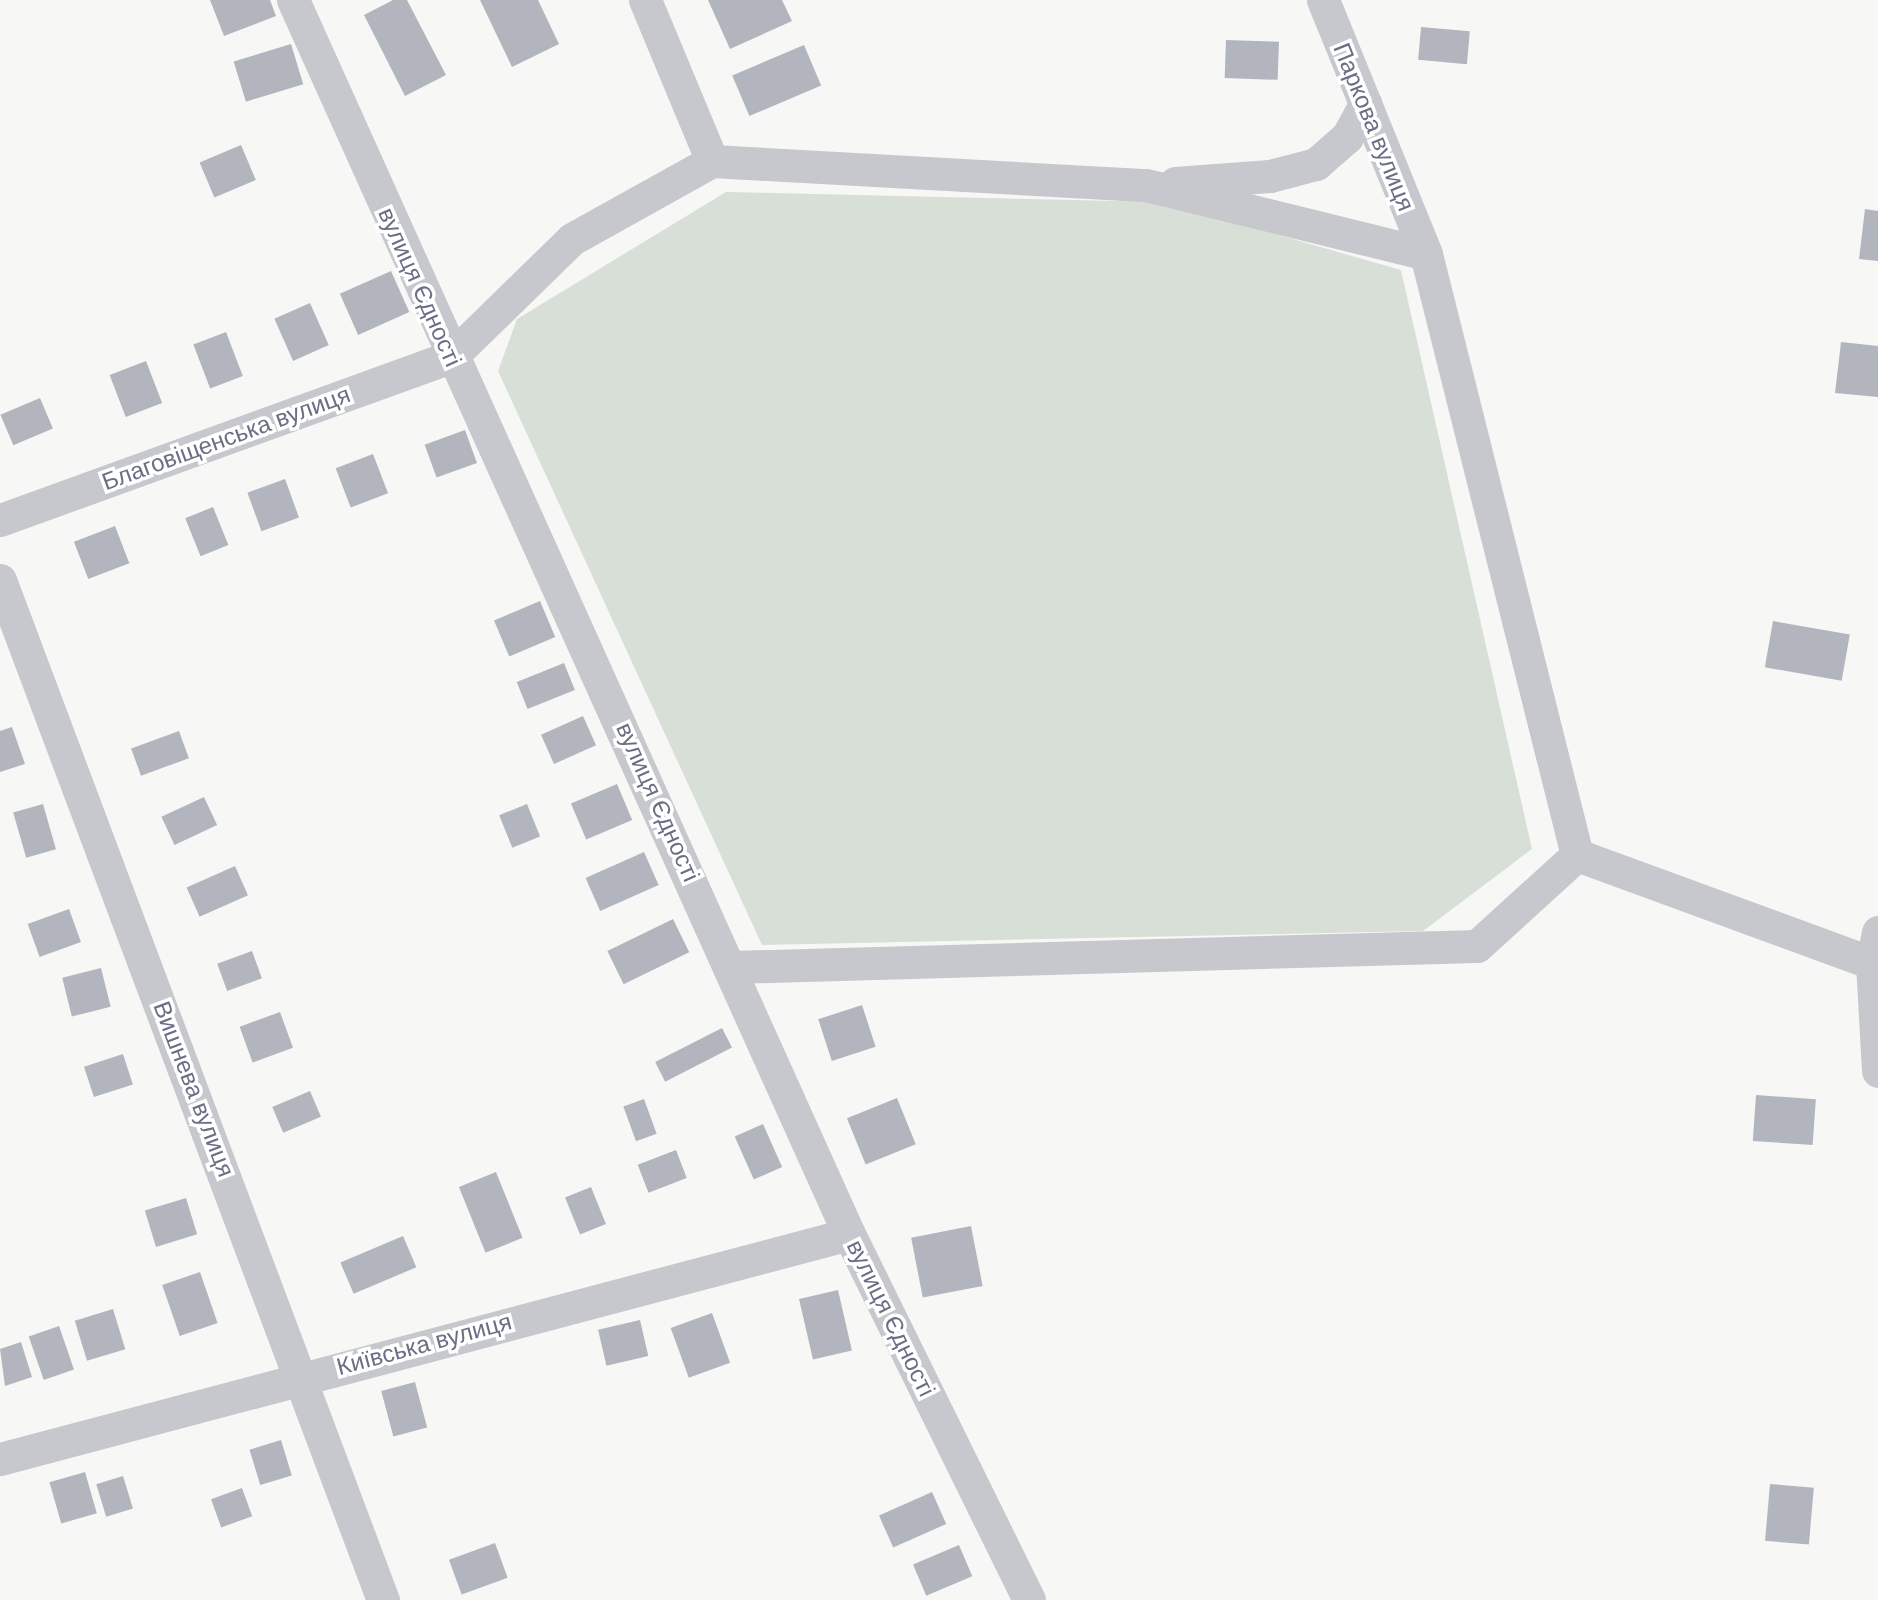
<!DOCTYPE html>
<html>
<head>
<meta charset="utf-8">
<style>
  body { margin:0 }
  #map { position:relative; width:1878px; height:1600px; overflow:hidden; background:#f7f8f6; font-family:Helvetica,sans-serif }
  div>[style] { position:absolute }
  .green>* { inset:0; background:#d8dfd7 }
  .building>* { inset:0; background:#b2b5bd; transform-origin:0 0 }
  .minor>* { height:33px; margin:-16.5px; padding:0 16.5px; transform-origin:16.5px; border-radius:16.5px; background:#c7c8cd }
  span { translate:-50% -50%; white-space:nowrap; text-align:center; line-height:1.15; -webkit-text-stroke:7px #fff; paint-order:stroke }
  .street-label { font-size:24px; color:#697085 }
</style>
</head>
<body>
<div id="map">
  <div class="green">
    <i style="clip-path:polygon(726px 192px,1163px 202px,1401px 270px,1532px 849px,1423px 931px,762px 945px,498px 371px,517px 319px)"></i>
  </div>
  <div class="building">
    <i style="clip-path:polygon(210px 0,270px 0,276px 16px,224px 36px)"></i>
    <i style="clip-path:polygon(393px 0,407px 0,446px 75px,405px 96px,364px 15px)"></i>
    <i style="clip-path:polygon(480px 0,538px 0,559px 44px,512px 67px)"></i>
    <i style="clip-path:polygon(708px 0,782px 0,792px 21px,730px 49px)"></i>
    <i style="left:1421px;top:27px;width:49px;height:33px;rotate:5deg"></i>
    <i style="left:1226px;top:40px;width:53px;height:38px;rotate:2deg"></i>
    <i style="left:291px;top:44px;width:42px;height:60px;rotate:73deg"></i>
    <i style="left:804px;top:45px;width:44px;height:78px;rotate:67deg"></i>
    <i style="left:241px;top:145px;width:38px;height:45px;rotate:67deg"></i>
    <i style="clip-path:polygon(1865px 209px,1878px 211px,1878px 261px,1859px 259px)"></i>
    <i style="left:391px;top:271px;width:45px;height:56px;rotate:66deg"></i>
    <i style="left:310px;top:303px;width:46px;height:39px;rotate:66deg"></i>
    <i style="left:226px;top:332px;width:47px;height:35px;rotate:69deg"></i>
    <i style="clip-path:polygon(1841px 342px,1878px 346px,1878px 397px,1835px 393px)"></i>
    <i style="left:146px;top:361px;width:45px;height:39px;rotate:69deg"></i>
    <i style="left:40px;top:398px;width:33px;height:43px;rotate:67deg"></i>
    <i style="left:465px;top:430px;width:35px;height:43px;rotate:70deg"></i>
    <i style="left:373px;top:454px;width:42px;height:40px;rotate:69deg"></i>
    <i style="left:285px;top:479px;width:41px;height:40px;rotate:70deg"></i>
    <i style="left:213px;top:507px;width:41px;height:30px;rotate:68deg"></i>
    <i style="left:115px;top:526px;width:40px;height:44px;rotate:69deg"></i>
    <i style="left:540px;top:601px;width:39px;height:50px;rotate:67deg"></i>
    <i style="left:1773px;top:621px;width:78px;height:47px;rotate:10deg"></i>
    <i style="left:564px;top:663px;width:29px;height:51px;rotate:68deg"></i>
    <i style="left:583px;top:716px;width:32px;height:46px;rotate:66deg"></i>
    <i style="clip-path:polygon(12px 727px,25px 764px,0 772px,0 731px)"></i>
    <i style="left:179px;top:731px;width:29px;height:51px;rotate:70deg"></i>
    <i style="left:617px;top:784px;width:39px;height:50px;rotate:67deg"></i>
    <i style="left:204px;top:797px;width:31px;height:47px;rotate:65deg"></i>
    <i style="left:43px;top:804px;width:47px;height:31px;rotate:74deg"></i>
    <i style="left:527px;top:804px;width:35px;height:30px;rotate:68deg"></i>
    <i style="left:644px;top:852px;width:36px;height:64px;rotate:66deg"></i>
    <i style="left:235px;top:866px;width:32px;height:53px;rotate:66deg"></i>
    <i style="left:69px;top:909px;width:35px;height:44px;rotate:70deg"></i>
    <i style="left:673px;top:919px;width:37px;height:73px;rotate:64deg"></i>
    <i style="left:252px;top:951px;width:29px;height:37px;rotate:70deg"></i>
    <i style="left:101px;top:968px;width:40px;height:40px;rotate:76deg"></i>
    <i style="left:862px;top:1005px;width:44px;height:46px;rotate:72deg"></i>
    <i style="left:280px;top:1012px;width:38px;height:43px;rotate:70deg"></i>
    <i style="left:722px;top:1028px;width:22px;height:75px;rotate:63deg"></i>
    <i style="left:123px;top:1054px;width:32px;height:41px;rotate:72deg"></i>
    <i style="left:310px;top:1091px;width:28px;height:41px;rotate:67deg"></i>
    <i style="left:1756px;top:1095px;width:60px;height:46px;rotate:4deg"></i>
    <i style="left:897px;top:1098px;width:50px;height:54px;rotate:68deg"></i>
    <i style="left:644px;top:1099px;width:37px;height:22px;rotate:70deg"></i>
    <i style="left:763px;top:1124px;width:47px;height:31px;rotate:66deg"></i>
    <i style="left:676px;top:1150px;width:30px;height:41px;rotate:69deg"></i>
    <i style="left:496px;top:1172px;width:71px;height:40px;rotate:68deg"></i>
    <i style="left:591px;top:1187px;width:40px;height:28px;rotate:68deg"></i>
    <i style="left:186px;top:1198px;width:38px;height:43px;rotate:73deg"></i>
    <i style="left:971px;top:1226px;width:61px;height:61px;rotate:79deg"></i>
    <i style="left:403px;top:1236px;width:34px;height:68px;rotate:67deg"></i>
    <i style="left:200px;top:1272px;width:54px;height:40px;rotate:71deg"></i>
    <i style="left:838px;top:1290px;width:62px;height:40px;rotate:77deg"></i>
    <i style="left:113px;top:1309px;width:42px;height:40px;rotate:73deg"></i>
    <i style="left:712px;top:1313px;width:53px;height:44px;rotate:70deg"></i>
    <i style="left:640px;top:1320px;width:37px;height:43px;rotate:77deg"></i>
    <i style="left:59px;top:1326px;width:46px;height:32px;rotate:71deg"></i>
    <i style="clip-path:polygon(21px 1342px,32px 1377px,5px 1386px,0 1349px)"></i>
    <i style="left:415px;top:1382px;width:47px;height:35px;rotate:75deg"></i>
    <i style="left:281px;top:1440px;width:37px;height:33px;rotate:73deg"></i>
    <i style="left:85px;top:1472px;width:43px;height:37px;rotate:74deg"></i>
    <i style="left:123px;top:1476px;width:34px;height:28px;rotate:73deg"></i>
    <i style="left:1770px;top:1484px;width:44px;height:57px;rotate:5deg"></i>
    <i style="left:242px;top:1488px;width:30px;height:33px;rotate:70deg"></i>
    <i style="left:932px;top:1492px;width:35px;height:58px;rotate:66deg"></i>
    <i style="left:495px;top:1543px;width:37px;height:49px;rotate:70deg"></i>
    <i style="left:959px;top:1545px;width:34px;height:50px;rotate:67deg"></i>
  </div>
  <div class="minor">
    <i style="left:293px;top:0;width:1353px;rotate:65.75deg"></i>
    <i style="left:849px;top:1234px;width:408px;rotate:63.8deg"></i>
    <i style="left:645px;top:0;width:174px;rotate:67.4deg"></i>
    <i style="left:1323px;top:0;width:274px;rotate:67.9deg"></i>
    <i style="left:1426px;top:254px;width:620px;rotate:75.9deg"></i>
    <i style="left:1577px;top:855px;width:314px;rotate:20.1deg"></i>
    <i style="left:1175px;top:183px;width:95px;rotate:-4.2deg"></i>
    <i style="left:1270px;top:176px;width:48px;rotate:-14.6deg"></i>
    <i style="left:1316px;top:164px;width:41px;rotate:-41.1deg"></i>
    <i style="left:1347px;top:137px;width:38px;rotate:-61deg"></i>
    <i style="left:0;top:520px;width:480px;rotate:-19.9deg"></i>
    <i style="left:451px;top:357px;width:169px;rotate:-44.3deg"></i>
    <i style="left:572px;top:239px;width:160px;rotate:-29.1deg"></i>
    <i style="left:712px;top:161px;width:435px;rotate:3.2deg"></i>
    <i style="left:1146px;top:185px;width:288px;rotate:13.8deg"></i>
    <i style="left:0;top:580px;width:1090px;rotate:69.42deg"></i>
    <i style="left:1878px;top:932px;width:32px;rotate:101deg"></i>
    <i style="left:1872px;top:963px;width:108px;rotate:86.8deg"></i>
    <i style="left:731px;top:967px;width:746px;rotate:-1.61deg"></i>
    <i style="left:1477px;top:946px;width:135px;rotate:-42.3deg"></i>
    <i style="left:0;top:1459px;width:878px;rotate:-14.84deg"></i>
  </div>
  <div class="street-label">
    <span style="left:1374px;top:127px;rotate:68deg">Паркова вулиця</span>
    <span style="left:420px;top:287px;rotate:66deg">вулиця Єдності</span>
    <span style="left:226px;top:438px;rotate:-20deg">Благовіщенська вулиця</span>
    <span style="left:658px;top:802px;rotate:66deg">вулиця Єдності</span>
    <span style="left:194px;top:1089px;rotate:69deg">Вишнева вулиця</span>
    <span style="left:891px;top:1318px;rotate:64deg">вулиця Єдності</span>
    <span style="left:424px;top:1344px;rotate:-15deg">Київська вулиця</span>
  </div>
</div>
</body>
</html>
